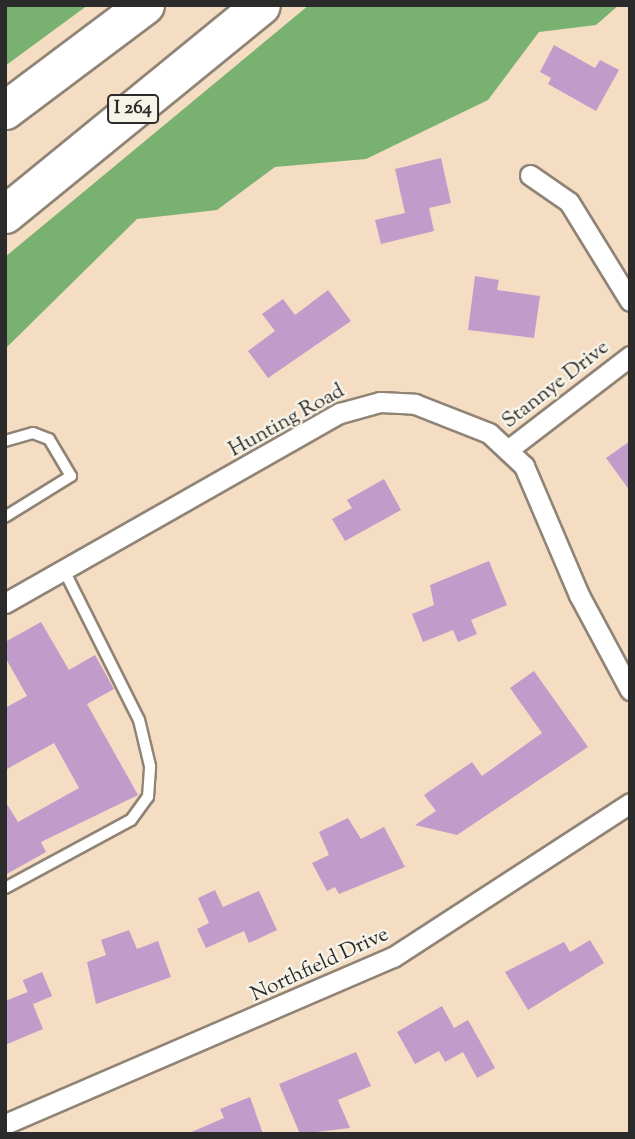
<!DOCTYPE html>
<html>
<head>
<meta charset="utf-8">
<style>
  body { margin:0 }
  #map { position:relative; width:635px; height:1139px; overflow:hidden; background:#f4ddc2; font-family:"Sorts Mill Goudy",serif }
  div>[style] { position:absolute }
  .forest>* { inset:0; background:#79b270 }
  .building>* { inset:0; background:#c19cca; transform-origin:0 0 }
  .roads { filter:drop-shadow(2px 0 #908476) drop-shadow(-2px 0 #908476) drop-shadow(0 2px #908476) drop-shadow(0 -2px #908476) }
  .lane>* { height:10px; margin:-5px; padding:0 5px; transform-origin:5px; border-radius:5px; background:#fff }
  .street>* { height:19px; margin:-9.5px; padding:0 9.5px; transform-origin:9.5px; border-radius:9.5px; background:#fff }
  .highway>* { height:37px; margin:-18.5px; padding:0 18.5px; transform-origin:18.5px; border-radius:18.5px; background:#fff }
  span { translate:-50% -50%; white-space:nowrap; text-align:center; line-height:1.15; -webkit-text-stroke:5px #f7f3e8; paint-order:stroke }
  .shield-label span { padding:2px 5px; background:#f7f3e8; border:2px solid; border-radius:5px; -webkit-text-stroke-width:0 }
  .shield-label { font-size:19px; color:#2b2b2b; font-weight:700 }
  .street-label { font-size:21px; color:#2b2b2b }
  .frame { position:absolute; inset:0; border:7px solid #2b2b2b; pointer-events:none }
</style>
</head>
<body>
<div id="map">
  <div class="forest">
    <i style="clip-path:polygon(5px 5px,88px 5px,5px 66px)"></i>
    <i style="clip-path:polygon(309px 5px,619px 5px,596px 25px,539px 32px,488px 100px,366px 159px,275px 167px,217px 210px,137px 219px,5px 349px,5px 257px)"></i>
  </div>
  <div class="building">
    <i style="clip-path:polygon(554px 45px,595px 68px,600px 60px,619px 70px,596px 111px,548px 84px,551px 78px,540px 72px)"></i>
    <i style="clip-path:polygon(441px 158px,451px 203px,429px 208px,434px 231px,381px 244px,375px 220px,405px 213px,395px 169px)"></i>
    <i style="clip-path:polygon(475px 276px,499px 280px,497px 290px,540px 296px,534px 338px,468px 330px)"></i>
    <i style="clip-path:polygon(328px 290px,351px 321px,268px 378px,248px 351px,275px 331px,262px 314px,283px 299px,295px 315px)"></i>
    <i style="clip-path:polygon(630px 441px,630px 491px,606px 458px)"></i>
    <i style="clip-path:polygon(384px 479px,401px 510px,345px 541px,332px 519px,352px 508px,347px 500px)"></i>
    <i style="clip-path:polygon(489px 561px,507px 605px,471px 620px,477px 634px,458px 642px,453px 630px,423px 642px,412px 614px,434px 605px,430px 585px)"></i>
    <i style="clip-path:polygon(41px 622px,69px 670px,95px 655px,114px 689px,87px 704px,138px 795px,41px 842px,46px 852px,5px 875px,5px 801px,18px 822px,79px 788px,54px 743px,5px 770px,5px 708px,27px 696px,5px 657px,5px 642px)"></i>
    <i style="clip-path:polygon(534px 671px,588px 747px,457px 835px,415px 825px,436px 811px,424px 795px,472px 762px,482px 776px,542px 733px,510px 688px)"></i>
    <i style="clip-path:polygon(348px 818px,361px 839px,384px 827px,405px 867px,339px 894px,335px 887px,327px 891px,312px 863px,329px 855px,319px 832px)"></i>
    <i style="clip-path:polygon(215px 890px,223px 907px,259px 891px,277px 930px,249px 943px,244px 931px,206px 948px,197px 929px,209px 923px,198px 898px)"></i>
    <i style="clip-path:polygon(129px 930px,137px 949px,158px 941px,171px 977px,96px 1004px,87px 962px,106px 955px,101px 940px)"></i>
    <i style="clip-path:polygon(590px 940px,604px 963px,528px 1010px,505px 972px,564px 942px,570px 952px)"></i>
    <i style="left:42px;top:972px;width:26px;height:21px;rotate:67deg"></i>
    <i style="clip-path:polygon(28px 992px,43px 1029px,5px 1045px,5px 1001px)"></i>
    <i style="clip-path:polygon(442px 1006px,454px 1028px,468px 1020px,495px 1068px,477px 1078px,463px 1052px,445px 1062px,439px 1051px,415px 1064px,397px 1032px)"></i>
    <i style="clip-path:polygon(356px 1052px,371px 1086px,338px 1100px,350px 1128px,300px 1134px,279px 1084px)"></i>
    <i style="clip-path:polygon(250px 1097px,263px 1134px,187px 1134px,224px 1118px,220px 1109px)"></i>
  </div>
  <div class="roads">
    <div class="lane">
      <i style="left:5px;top:441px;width:29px;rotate:-16deg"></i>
      <i style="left:33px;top:433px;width:17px;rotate:21deg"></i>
      <i style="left:49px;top:439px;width:43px;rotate:59.3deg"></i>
      <i style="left:71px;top:476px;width:78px;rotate:148.2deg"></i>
      <i style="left:5px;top:888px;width:143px;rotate:-28.4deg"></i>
      <i style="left:131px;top:820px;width:29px;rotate:-54deg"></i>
      <i style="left:148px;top:797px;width:31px;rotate:-86deg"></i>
      <i style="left:150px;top:766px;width:47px;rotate:-103.4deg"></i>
      <i style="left:139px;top:720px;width:165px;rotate:-116.6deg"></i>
    </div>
    <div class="street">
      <i style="left:530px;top:175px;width:47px;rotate:34.7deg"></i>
      <i style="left:569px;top:202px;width:116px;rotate:58.4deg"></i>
      <i style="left:509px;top:449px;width:153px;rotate:-37.5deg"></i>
      <i style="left:5px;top:603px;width:385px;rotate:-29.6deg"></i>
      <i style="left:340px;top:413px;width:41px;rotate:-15.4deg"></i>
      <i style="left:380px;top:402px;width:35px;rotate:3deg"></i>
      <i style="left:415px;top:404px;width:79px;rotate:21.4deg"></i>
      <i style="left:489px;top:433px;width:48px;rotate:43.3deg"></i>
      <i style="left:524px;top:466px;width:140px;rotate:66.9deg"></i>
      <i style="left:579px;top:595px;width:108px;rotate:61.8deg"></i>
      <i style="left:5px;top:1124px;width:422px;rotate:-23.3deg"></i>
      <i style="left:393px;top:957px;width:283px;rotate:-33deg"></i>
    </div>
    <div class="highway">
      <i style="left:5px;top:110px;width:175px;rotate:-36.9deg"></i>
      <i style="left:5px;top:214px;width:330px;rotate:-39.2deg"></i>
    </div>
  </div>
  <div class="shield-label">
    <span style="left:133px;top:109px">I 264</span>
  </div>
  <div class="street-label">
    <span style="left:556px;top:385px;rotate:-38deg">Stannye Drive</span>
    <span style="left:287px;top:421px;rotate:-29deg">Hunting Road</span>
    <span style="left:320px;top:965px;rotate:-25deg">Northfield Drive</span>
  </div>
  <div class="frame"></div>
</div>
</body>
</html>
